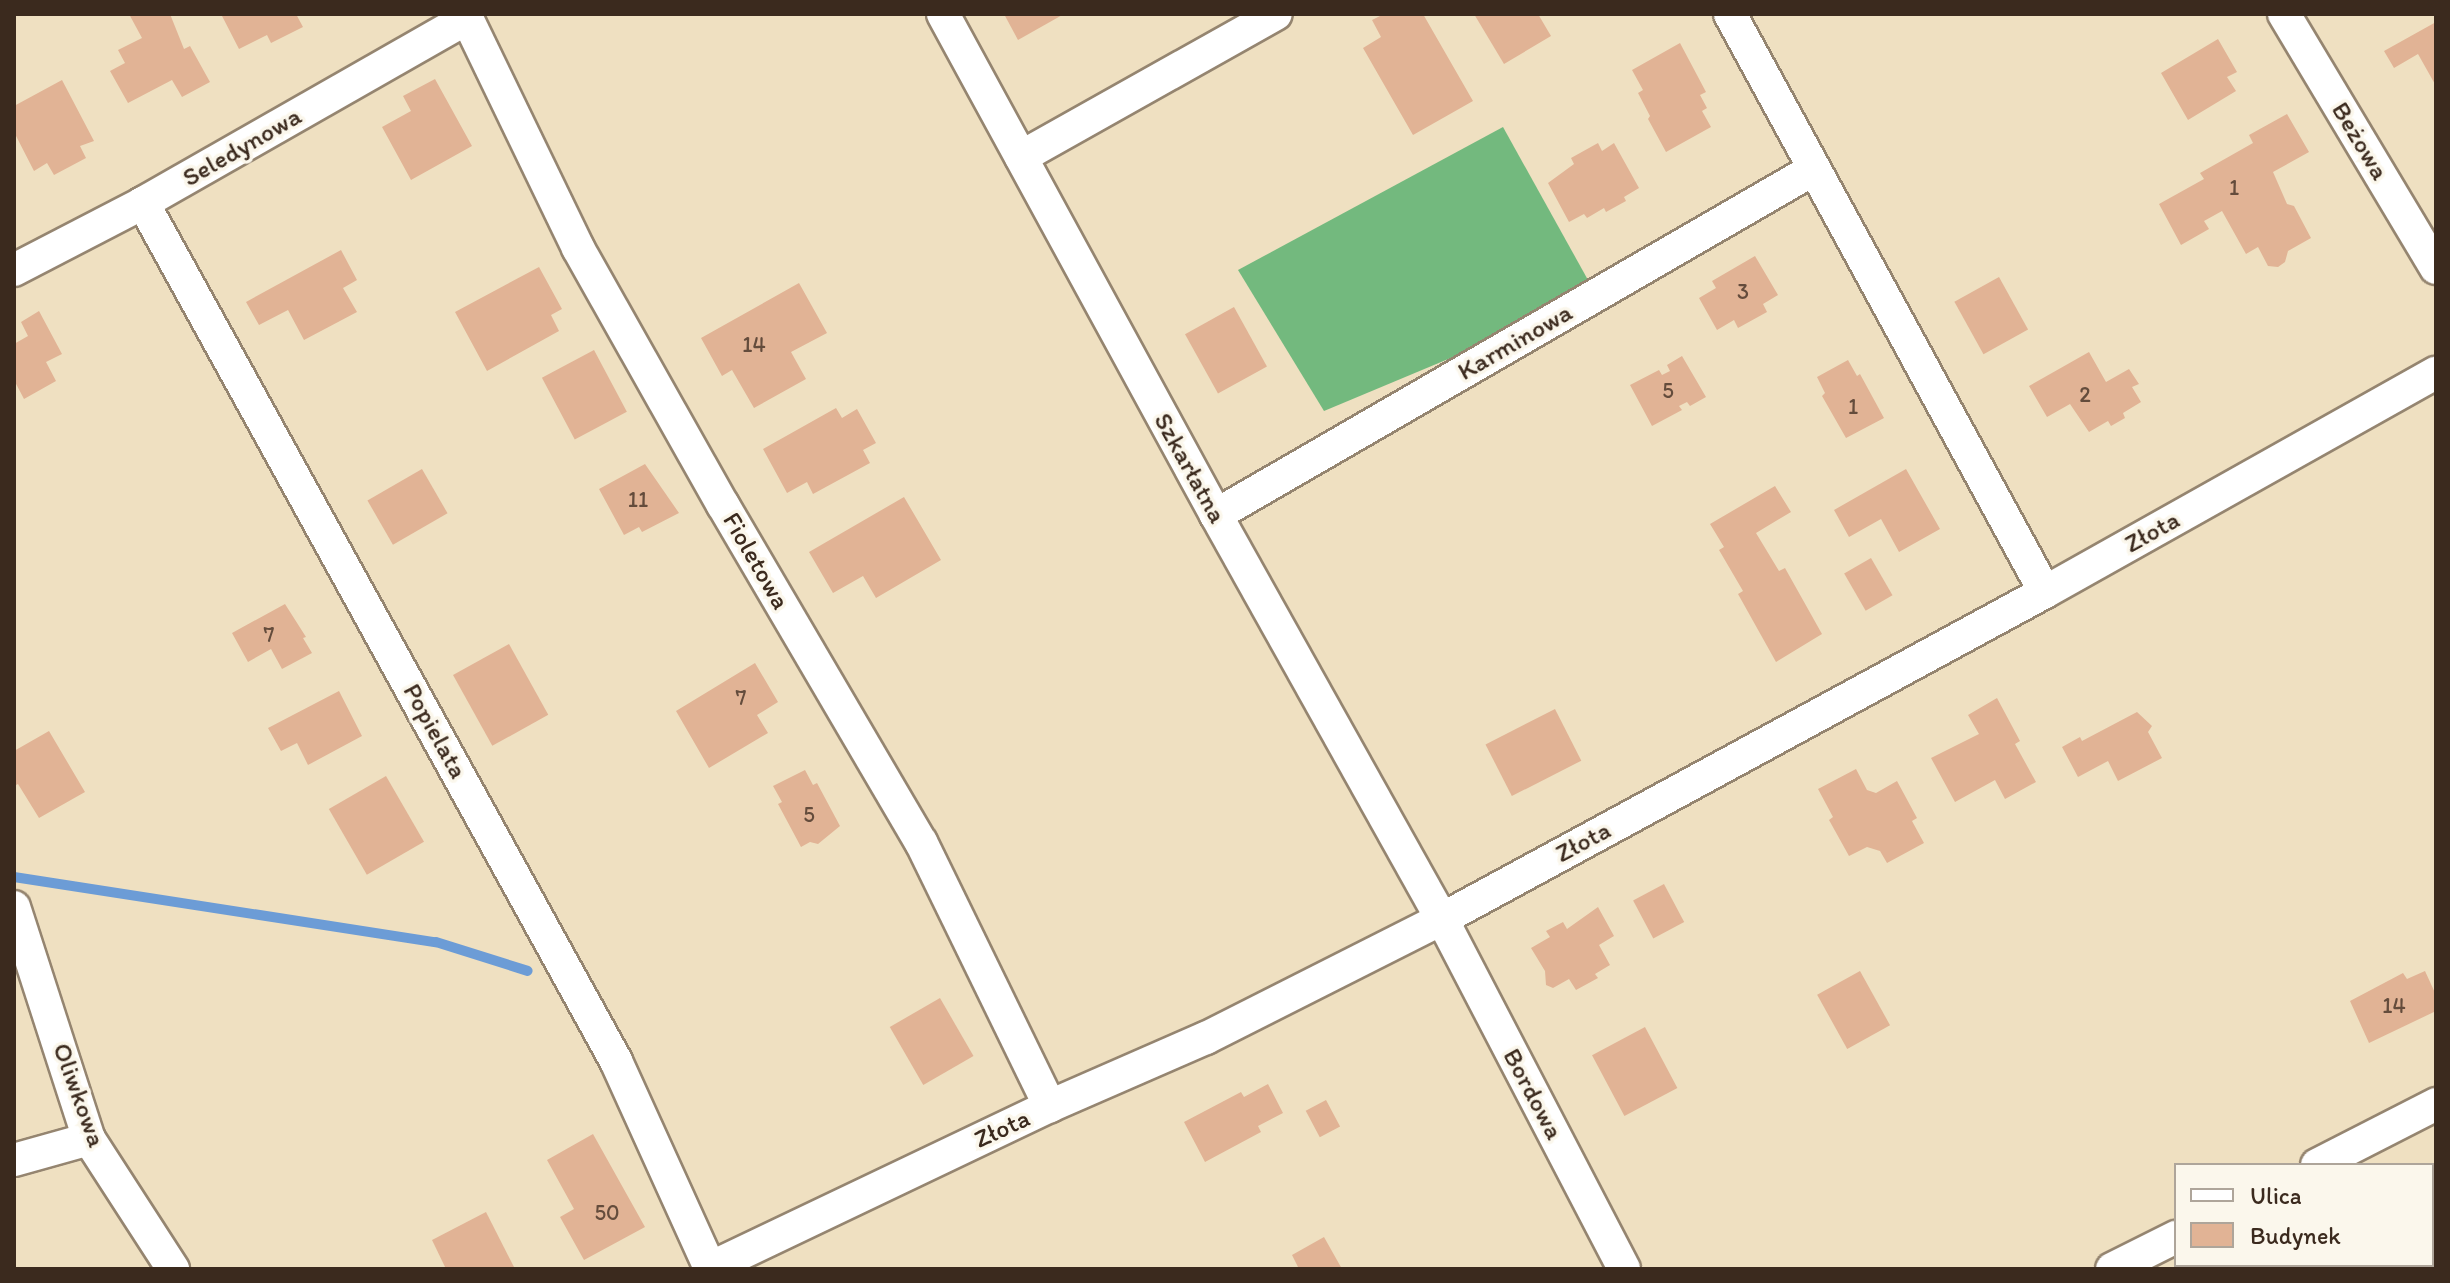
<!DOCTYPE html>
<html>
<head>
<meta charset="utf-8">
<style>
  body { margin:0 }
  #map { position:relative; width:2450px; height:1283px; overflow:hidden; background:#efe0c1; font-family:Itim,sans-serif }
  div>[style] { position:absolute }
  .forest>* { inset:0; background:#73b97e }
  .stream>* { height:10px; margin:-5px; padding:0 5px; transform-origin:5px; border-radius:5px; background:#6c9cd6 }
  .building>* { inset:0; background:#e1b395; transform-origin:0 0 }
  .roads { filter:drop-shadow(2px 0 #958570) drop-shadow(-2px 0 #958570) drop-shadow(0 2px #958570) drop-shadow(0 -2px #958570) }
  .street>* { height:32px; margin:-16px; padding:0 16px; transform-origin:16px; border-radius:16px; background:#fff }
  span { translate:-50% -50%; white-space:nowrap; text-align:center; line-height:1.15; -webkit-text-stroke:7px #fbf7ec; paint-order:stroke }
  .number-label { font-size:22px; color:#644c3c }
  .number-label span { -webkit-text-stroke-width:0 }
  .street-label { font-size:26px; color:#3b2a1e }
  .frame { position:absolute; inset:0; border:16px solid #3b2a1e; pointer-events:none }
  .legend { position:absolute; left:2174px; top:1163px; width:260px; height:104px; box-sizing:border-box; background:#fbf7ec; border:2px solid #aea59a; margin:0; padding:10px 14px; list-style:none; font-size:24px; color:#3b2a1e }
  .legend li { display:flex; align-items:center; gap:16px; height:40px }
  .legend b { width:40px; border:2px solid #aea59a }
</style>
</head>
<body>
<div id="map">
  <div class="forest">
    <i style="clip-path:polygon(1503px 127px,1593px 289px,1539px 321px,1324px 411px,1238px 270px)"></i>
  </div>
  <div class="stream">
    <i style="left:14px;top:877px;width:427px;rotate:8.8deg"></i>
    <i style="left:436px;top:942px;width:96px;rotate:17.5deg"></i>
  </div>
  <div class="building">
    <i style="clip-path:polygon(129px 14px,170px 14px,184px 49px,190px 46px,210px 82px,182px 97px,172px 80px,128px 103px,110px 71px,125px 63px,118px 50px,142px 38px)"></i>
    <i style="clip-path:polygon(221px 14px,296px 14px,303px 27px,271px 43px,267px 35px,239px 49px)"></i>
    <i style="clip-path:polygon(1004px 14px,1064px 14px,1018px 40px)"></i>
    <i style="clip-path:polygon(1384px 14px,1423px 14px,1473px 101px,1413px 135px,1363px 48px,1381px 37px,1372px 20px)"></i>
    <i style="clip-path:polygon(1474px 14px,1538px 14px,1551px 36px,1504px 64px)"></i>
    <i style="clip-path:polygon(2436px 22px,2436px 86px,2418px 54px,2394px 68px,2384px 51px)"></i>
    <i style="clip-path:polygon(2218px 39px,2237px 72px,2227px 77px,2236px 91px,2188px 120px,2161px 73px)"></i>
    <i style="clip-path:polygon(1680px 43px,1706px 92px,1700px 95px,1707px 108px,1702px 111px,1711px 127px,1666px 152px,1648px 119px,1650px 116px,1638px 93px,1643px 90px,1632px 70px)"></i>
    <i style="clip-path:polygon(435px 79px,472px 146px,411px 180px,382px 127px,411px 111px,403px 96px)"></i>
    <i style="clip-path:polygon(62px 80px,94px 141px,80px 146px,86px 158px,54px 175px,47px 163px,34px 171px,14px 132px,14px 106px)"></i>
    <i style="clip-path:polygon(2287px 114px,2309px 152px,2273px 172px,2287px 204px,2294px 206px,2311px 238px,2288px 251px,2285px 262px,2278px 267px,2268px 266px,2258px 247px,2246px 254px,2222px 211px,2204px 221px,2209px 229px,2181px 245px,2159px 204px,2204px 179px,2200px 173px,2253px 143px,2249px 135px)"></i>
    <i style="clip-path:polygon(1598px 143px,1602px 151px,1614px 143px,1639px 188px,1624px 197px,1626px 201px,1606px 212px,1604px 208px,1587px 218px,1584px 214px,1569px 222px,1548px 183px,1574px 164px,1571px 158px)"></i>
    <i style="clip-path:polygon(341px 250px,357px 280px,343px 288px,357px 312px,304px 340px,288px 310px,259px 325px,246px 302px)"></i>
    <i style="clip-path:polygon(1755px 256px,1778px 295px,1763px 304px,1767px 312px,1738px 328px,1734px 320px,1717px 330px,1699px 298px,1716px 288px,1712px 281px)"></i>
    <i style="clip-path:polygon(539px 267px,562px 309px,551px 315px,559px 331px,487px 371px,455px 312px)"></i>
    <i style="left:1999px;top:277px;width:60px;height:51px;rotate:61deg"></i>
    <i style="clip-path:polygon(799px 283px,827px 333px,791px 352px,806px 379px,754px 408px,732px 370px,722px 376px,701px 338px)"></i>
    <i style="left:1234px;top:307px;width:68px;height:56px;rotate:61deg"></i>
    <i style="clip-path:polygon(39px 311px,62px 354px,46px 362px,56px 381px,24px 399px,14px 380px,14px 344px,28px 336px,21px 322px)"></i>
    <i style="left:594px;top:350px;width:70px;height:59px;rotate:62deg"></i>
    <i style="clip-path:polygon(2089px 352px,2106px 382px,2129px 369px,2139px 384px,2132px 387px,2141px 402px,2123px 413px,2125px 418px,2111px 426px,2108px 421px,2089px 432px,2070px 404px,2047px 417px,2029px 386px)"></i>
    <i style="clip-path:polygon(1682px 356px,1706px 397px,1690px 406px,1687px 402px,1679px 406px,1682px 410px,1652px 426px,1630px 385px,1659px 370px,1662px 375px,1670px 371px,1667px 365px)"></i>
    <i style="clip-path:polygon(1848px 360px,1857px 376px,1860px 374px,1884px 418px,1846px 438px,1822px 396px,1825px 393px,1817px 377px)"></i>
    <i style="clip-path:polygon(836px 408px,842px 418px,857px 409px,876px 443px,863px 450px,870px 463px,813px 494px,807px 482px,787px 493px,763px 449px)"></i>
    <i style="clip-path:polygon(645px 464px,679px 513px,642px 532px,639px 527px,624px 535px,599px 489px)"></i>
    <i style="left:422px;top:469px;width:51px;height:63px;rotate:60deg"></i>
    <i style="clip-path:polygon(1906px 469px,1940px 529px,1899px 552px,1881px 519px,1849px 537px,1834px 510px)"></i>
    <i style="clip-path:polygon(1775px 486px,1791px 512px,1756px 533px,1779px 571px,1785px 568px,1822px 634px,1776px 662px,1738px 594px,1743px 591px,1719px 550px,1724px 547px,1710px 524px)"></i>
    <i style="clip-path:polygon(904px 497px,941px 560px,876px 598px,863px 576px,833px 593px,809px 552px)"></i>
    <i style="left:1871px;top:558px;width:43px;height:31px;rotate:60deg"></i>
    <i style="clip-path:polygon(285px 604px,306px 637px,303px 638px,312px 653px,282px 669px,271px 649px,248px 662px,232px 633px)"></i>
    <i style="left:509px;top:644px;width:81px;height:64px;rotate:61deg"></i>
    <i style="clip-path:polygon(755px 663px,778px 702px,757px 715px,768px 733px,709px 768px,676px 711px)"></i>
    <i style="clip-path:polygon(339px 691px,362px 736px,308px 765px,297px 743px,281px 751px,268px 728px)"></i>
    <i style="clip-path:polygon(1997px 698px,2020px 741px,2015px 744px,2036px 782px,2005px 799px,1995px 780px,1955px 802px,1931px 758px,1979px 734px,1968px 715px)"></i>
    <i style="left:1555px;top:709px;width:58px;height:78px;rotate:63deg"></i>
    <i style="clip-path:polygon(2137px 712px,2152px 726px,2148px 732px,2162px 758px,2118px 781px,2108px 761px,2078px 777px,2062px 747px,2080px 737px,2082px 741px)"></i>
    <i style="clip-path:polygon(49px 731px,85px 792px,39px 818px,18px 784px,14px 786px,14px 751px)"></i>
    <i style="clip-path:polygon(1856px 769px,1867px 790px,1876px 793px,1897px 781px,1917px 818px,1912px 821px,1924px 843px,1887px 863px,1880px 851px,1867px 847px,1849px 856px,1829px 820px,1833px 817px,1818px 789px)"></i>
    <i style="clip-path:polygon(805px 770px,813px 785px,817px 783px,840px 826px,818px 844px,810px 842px,801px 847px,778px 804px,782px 802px,773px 786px)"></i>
    <i style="left:386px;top:776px;width:76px;height:66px;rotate:60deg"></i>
    <i style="left:1664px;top:884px;width:43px;height:35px;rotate:62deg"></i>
    <i style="clip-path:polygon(1598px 907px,1614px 936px,1599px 945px,1610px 965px,1595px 974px,1598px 978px,1576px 990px,1569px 979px,1553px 988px,1546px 985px,1545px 971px,1531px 948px,1550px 937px,1546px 931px,1563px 922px,1567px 929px)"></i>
    <i style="left:1860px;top:971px;width:62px;height:49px;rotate:61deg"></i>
    <i style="clip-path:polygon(2425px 971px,2436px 995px,2436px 1011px,2369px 1043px,2350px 1001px,2403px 973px,2407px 979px)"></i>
    <i style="left:940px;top:998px;width:67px;height:58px;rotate:60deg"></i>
    <i style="left:1645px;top:1027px;width:69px;height:60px;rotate:62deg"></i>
    <i style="clip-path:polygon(1268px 1084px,1283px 1113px,1258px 1126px,1261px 1132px,1205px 1162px,1184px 1122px,1241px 1092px,1244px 1097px)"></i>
    <i style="left:1326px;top:1100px;width:30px;height:23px;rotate:62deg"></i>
    <i style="clip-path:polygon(593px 1134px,645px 1227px,584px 1260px,560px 1217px,574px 1209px,547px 1160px)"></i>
    <i style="clip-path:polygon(486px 1212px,515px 1269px,446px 1269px,432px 1240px)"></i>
    <i style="clip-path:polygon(1324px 1237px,1342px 1269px,1299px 1269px,1292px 1255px)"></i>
  </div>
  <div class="roads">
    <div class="street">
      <i style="left:465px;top:14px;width:260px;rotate:64.2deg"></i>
      <i style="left:578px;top:248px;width:295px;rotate:60.6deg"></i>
      <i style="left:723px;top:505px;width:391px;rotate:59.6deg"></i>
      <i style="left:921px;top:842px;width:294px;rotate:64deg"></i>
      <i style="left:943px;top:14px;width:571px;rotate:61.41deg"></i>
      <i style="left:1216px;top:515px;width:463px;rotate:60.8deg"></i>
      <i style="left:1442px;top:919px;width:394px;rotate:62.5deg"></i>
      <i style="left:1730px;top:14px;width:658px;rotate:61.41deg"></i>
      <i style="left:2284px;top:14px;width:296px;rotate:59.1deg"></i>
      <i style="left:1021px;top:157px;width:292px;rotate:-29.3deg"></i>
      <i style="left:143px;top:203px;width:980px;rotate:61.13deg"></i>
      <i style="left:616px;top:1061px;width:227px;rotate:65.6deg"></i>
      <i style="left:14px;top:270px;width:145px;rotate:-27.4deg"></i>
      <i style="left:143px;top:203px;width:373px;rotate:-29.7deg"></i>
      <i style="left:1216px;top:515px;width:691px;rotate:-30.05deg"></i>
      <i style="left:14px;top:907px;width:244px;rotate:72.1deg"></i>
      <i style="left:89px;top:1139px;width:155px;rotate:57.1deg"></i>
      <i style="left:14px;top:1160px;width:78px;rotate:-15.6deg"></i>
      <i style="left:2317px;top:1165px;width:134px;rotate:-27.1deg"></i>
      <i style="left:708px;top:1269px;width:379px;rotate:-25.5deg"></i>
      <i style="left:1050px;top:1106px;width:170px;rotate:-23.6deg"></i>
      <i style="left:1206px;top:1038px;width:264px;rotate:-26.8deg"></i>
      <i style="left:1442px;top:919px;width:686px;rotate:-28.47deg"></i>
      <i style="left:2045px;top:592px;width:448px;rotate:-29.3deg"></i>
      <i style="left:2112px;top:1269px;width:72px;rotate:-26.6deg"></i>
    </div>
  </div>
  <div class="number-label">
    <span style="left:2234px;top:188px">1</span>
    <span style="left:1743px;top:292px">3</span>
    <span style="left:754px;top:345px">14</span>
    <span style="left:1668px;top:391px">5</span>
    <span style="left:2085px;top:395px">2</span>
    <span style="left:1853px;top:407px">1</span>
    <span style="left:638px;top:500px">11</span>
    <span style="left:269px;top:635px">7</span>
    <span style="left:741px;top:698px">7</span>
    <span style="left:809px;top:815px">5</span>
    <span style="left:2394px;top:1006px">14</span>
    <span style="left:607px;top:1213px">50</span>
  </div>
  <div class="street-label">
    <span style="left:2360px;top:141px;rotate:59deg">Beżowa</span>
    <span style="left:242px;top:147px;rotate:-30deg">Seledynowa</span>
    <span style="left:1515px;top:342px;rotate:-30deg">Karminowa</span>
    <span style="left:1190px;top:468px;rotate:61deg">Szkarłatna</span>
    <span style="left:2152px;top:532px;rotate:-29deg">Złota</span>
    <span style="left:756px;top:561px;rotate:60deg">Fioletowa</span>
    <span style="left:435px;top:731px;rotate:61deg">Popielata</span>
    <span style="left:1583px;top:842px;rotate:-28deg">Złota</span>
    <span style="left:1533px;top:1094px;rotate:62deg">Bordowa</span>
    <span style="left:79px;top:1095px;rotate:70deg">Oliwkowa</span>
    <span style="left:1002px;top:1129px;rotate:-25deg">Złota</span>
  </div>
  <div class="frame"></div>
  <ul class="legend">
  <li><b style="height:10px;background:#fff"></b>Ulica</li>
  <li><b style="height:22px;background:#e1b395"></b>Budynek</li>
  </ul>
</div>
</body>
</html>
